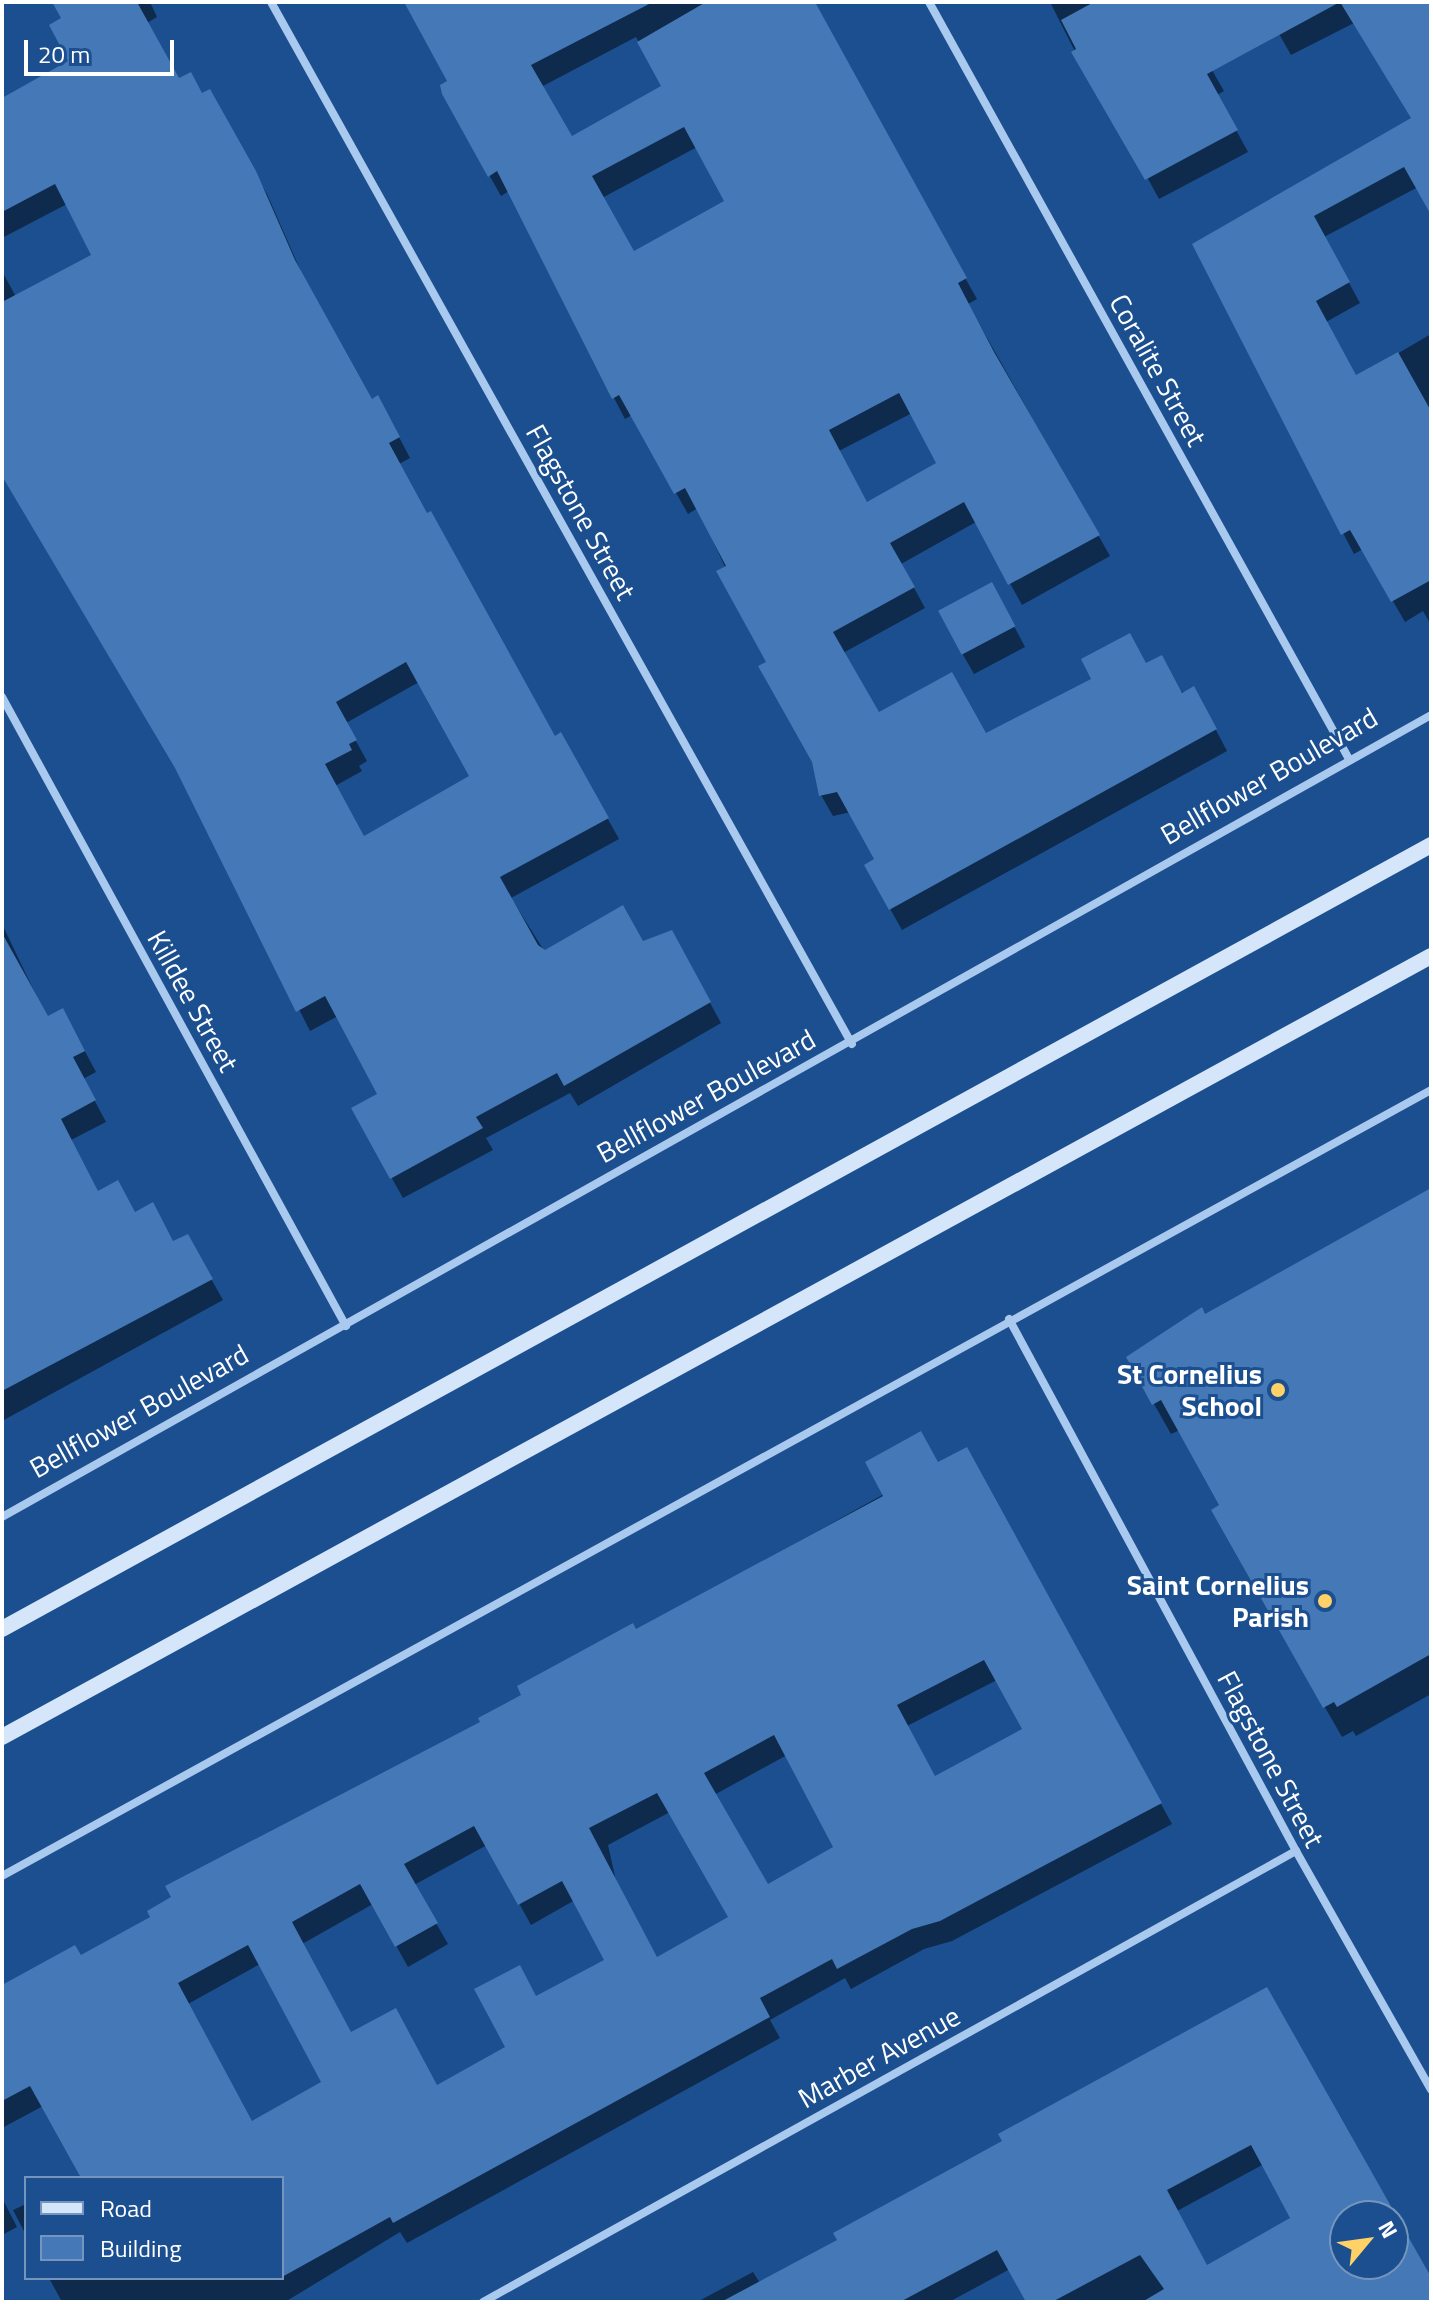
<!DOCTYPE html>
<html>
<head>
<meta charset="utf-8">
<style>
  body { margin:0 }
  #map { position:relative; width:1433px; height:2304px; overflow:hidden; background:#1b4f8f; font-family:"Titillium Web",sans-serif }
  div>[style] { position:absolute }
  .shadow>* { inset:0; background:#0007 }
  .building>* { inset:0; background:#4478b7; transform-origin:0 0 }
  .street>* { height:8px; margin:-4px; padding:0 4px; transform-origin:4px; border-radius:4px; background:#a9c9ee }
  .secondary>* { height:16px; margin:-8px; padding:0 8px; transform-origin:8px; border-radius:8px; background:#d6e6fa }
  .dots>* { width:22px; height:22px; translate:-50% -50%; box-sizing:border-box; border:4px solid #1b4f8f; border-radius:50% }
  span { translate:-50% -50%; white-space:nowrap; text-align:center; line-height:1.15; -webkit-text-stroke:6px #1b4f8f; paint-order:stroke }
  .street-label { font-size:28px; color:#fff }
  .poi-label { font-size:28px; color:#fff; font-weight:700 }
  .right { translate:-100% -50%; text-align:right }
  .frame { position:absolute; inset:0; border:4px solid #fff; pointer-events:none }
  .legend { position:absolute; left:24px; top:2176px; width:260px; height:104px; box-sizing:border-box; background:#1b4f8f; border:2px solid #7695bc; margin:0; padding:10px 14px; list-style:none; font-size:24px; color:#fff }
  .legend li { display:flex; align-items:center; gap:16px; height:40px }
  .legend b { width:40px; border:2px solid #7695bc }
  .north { position:absolute; left:1329px; top:2200px; width:80px; height:80px; box-sizing:border-box; background:#1b4f8f; border:2px solid #7695bc; border-radius:50%; rotate:61deg; font-size:22px; font-weight:700; line-height:32px; text-align:center; color:#fff }
  .north::after { content:''; display:block; margin:auto; width:28px; height:36px; background:#ffd166; clip-path:polygon(50% 0,100% 100%,50% 72%,0 100%) }
  .scale { position:absolute; left:24px; top:40px; width:150px; height:36px; box-sizing:border-box; border:4px solid #fff; border-top:0; padding-left:10px; font-size:24px; line-height:28px; white-space:nowrap; color:#fff; -webkit-text-stroke:6px #1b4f8f; paint-order:stroke }
</style>
</head>
<body>
<div id="map">
  <div class="shadow">
    <i style="clip-path:polygon(evenodd,54px 2px,150px 2px,157px 17px,147px 23px,179px 80px,202px 95px,209px 92px,267px 194px,306px 283px,371px 401px,389px 418px,410px 458px,399px 464px,554px 739px,561px 735px,619px 839px,511px 898px,545px 952px,643px 943px,683px 953px,721px 1023px,578px 1106px,570px 1093px,486px 1138px,493px 1150px,403px 1198px,353px 1109px,379px 1095px,338px 1016px,310px 1031px,179px 772px,2px 471px,2px 271px,16px 297px,93px 256px,67px 204px,2px 238px,2px 100px,71px 62px,63px 19px,54px 2px,419px 682px,472px 777px,364px 838px,335px 786px,362px 771px,359px 766px,367px 761px,346px 723px,419px 682px)"></i>
    <i style="clip-path:polygon(evenodd,406px 2px,804px 2px,959px 267px,977px 299px,968px 304px,1110px 556px,1022px 605px,976px 522px,901px 564px,925px 608px,843px 653px,878px 715px,985px 736px,1146px 665px,1205px 709px,1227px 751px,902px 930px,866px 866px,877px 860px,851px 812px,833px 816px,821px 795px,814px 761px,698px 508px,688px 514px,632px 415px,625px 419px,614px 398px,509px 191px,501px 196px,443px 93px,450px 82px,406px 2px,636px 37px,664px 87px,571px 139px,541px 87px,636px 37px,406px 2px,697px 147px,727px 202px,633px 254px,602px 198px,697px 147px,406px 2px,912px 413px,939px 463px,867px 504px,839px 451px,912px 413px)"></i>
    <i style="clip-path:polygon(1050px 2px,1173px 2px,1224px 91px,1217px 95px,1248px 152px,1159px 199px,1117px 122px,1113px 124px,1101px 103px)"></i>
    <i style="clip-path:polygon(1261px 2px,1431px 2px,1431px 211px,1418px 187px,1324px 237px,1360px 303px,1326px 322px,1356px 378px,1431px 334px,1431px 625px,1423px 611px,1405px 622px,1363px 549px,1354px 554px,1194px 245px,1413px 119px,1354px 23px,1291px 55px)"></i>
    <i style="clip-path:polygon(1003px 605px,1025px 647px,974px 674px,962px 653px)"></i>
    <i style="clip-path:polygon(2px 924px,47px 1018px,74px 1031px,96px 1072px,83px 1079px,106px 1122px,71px 1140px,98px 1193px,173px 1243px,187px 1236px,223px 1300px,2px 1421px)"></i>
    <i style="clip-path:polygon(1431px 1190px,1431px 1694px,1356px 1736px,1353px 1731px,1342px 1737px,1268px 1608px,1222px 1506px,1180px 1430px,1171px 1434px,1128px 1358px,1201px 1310px,1205px 1316px)"></i>
    <i style="clip-path:polygon(evenodd,938px 1464px,978px 1470px,1172px 1824px,952px 1941px,924px 1949px,851px 1989px,845px 1978px,770px 2020px,780px 2038px,407px 2243px,400px 2232px,285px 2302px,62px 2302px,49px 2278px,282px 2278px,282px 2178px,74px 2178px,81px 2175px,43px 2106px,2px 2128px,2px 1986px,80px 1958px,636px 1632px,938px 1464px,997px 1680px,1025px 1730px,934px 1778px,907px 1726px,997px 1680px,938px 1464px,787px 1755px,836px 1848px,767px 1886px,714px 1795px,787px 1755px,938px 1464px,670px 1812px,731px 1918px,657px 1959px,616px 1881px,608px 1845px,670px 1812px,938px 1464px,487px 1845px,531px 1925px,575px 1900px,607px 1960px,536px 1998px,508px 2048px,437px 2087px,351px 2034px,302px 1944px,373px 1904px,408px 1967px,448px 1944px,414px 1885px,487px 1845px,938px 1464px,260px 1964px,323px 2083px,252px 2123px,188px 2004px,260px 1964px)"></i>
    <i style="clip-path:polygon(evenodd,1267px 1990px,1431px 2280px,1431px 2302px,1232px 2302px,1292px 2218px,1264px 2164px,1177px 2211px,1211px 2275px,1162px 2302px,1028px 2302px,1010px 2269px,949px 2302px,697px 2302px,753px 2272px,760px 2283px,839px 2240px,1267px 1990px,1345px 2216px,1393px 2216px,1393px 2264px,1345px 2264px,1345px 2216px)"></i>
    <i style="clip-path:polygon(2px 2198px,17px 2227px,2px 2235px)"></i>
    <i style="clip-path:polygon(26px 2204px,26px 2235px,13px 2210px)"></i>
  </div>
  <div class="building">
    <i style="clip-path:polygon(evenodd,52px 2px,137px 2px,179px 78px,191px 72px,202px 93px,210px 89px,256px 171px,295px 260px,372px 399px,378px 395px,400px 437px,389px 443px,427px 513px,431px 511px,555px 736px,561px 732px,609px 818px,500px 877px,538px 945px,545px 950px,623px 905px,643px 941px,672px 930px,711px 1002px,564px 1086px,557px 1073px,476px 1117px,483px 1128px,390px 1179px,351px 1108px,377px 1094px,325px 996px,296px 1012px,175px 768px,2px 476px,2px 302px,91px 255px,55px 184px,2px 212px,2px 98px,68px 61px,49px 25px,61px 18px,52px 2px,406px 662px,469px 776px,364px 836px,325px 764px,352px 750px,349px 744px,357px 740px,336px 702px,406px 662px)"></i>
    <i style="clip-path:polygon(evenodd,404px 2px,653px 2px,531px 65px,572px 136px,661px 86px,637px 42px,706px 2px,815px 2px,967px 278px,958px 283px,994px 352px,1100px 535px,1008px 585px,964px 502px,890px 543px,915px 587px,833px 632px,879px 712px,952px 672px,986px 733px,1091px 679px,1081px 659px,1130px 633px,1146px 663px,1162px 655px,1182px 693px,1194px 686px,1217px 729px,889px 910px,864px 865px,874px 859px,837px 792px,819px 796px,812px 762px,758px 666px,766px 662px,716px 571px,726px 566px,685px 488px,674px 494px,619px 395px,612px 399px,497px 171px,488px 177px,442px 94px,440px 85px,447px 81px,404px 2px,684px 127px,724px 201px,634px 251px,592px 176px,684px 127px,404px 2px,899px 393px,936px 463px,867px 502px,829px 430px,899px 393px)"></i>
    <i style="clip-path:polygon(1094px 2px,1431px 2px,1431px 215px,1404px 167px,1314px 216px,1350px 282px,1316px 301px,1356px 375px,1398px 352px,1431px 411px,1431px 580px,1391px 602px,1350px 530px,1341px 535px,1192px 244px,1411px 118px,1340px 2px,1207px 74px,1238px 130px,1145px 180px,1071px 52px,1076px 49px,1061px 20px)"></i>
    <i style="left:992px;top:582px;width:50px;height:61px;rotate:62deg"></i>
    <i style="clip-path:polygon(2px 933px,48px 1016px,63px 1008px,85px 1051px,73px 1057px,96px 1100px,61px 1119px,98px 1191px,118px 1180px,135px 1212px,153px 1202px,173px 1241px,188px 1234px,213px 1279px,2px 1391px)"></i>
    <i style="clip-path:polygon(1431px 1188px,1431px 1654px,1337px 1707px,1334px 1702px,1323px 1708px,1211px 1510px,1219px 1505px,1161px 1400px,1152px 1405px,1126px 1357px,1202px 1307px,1205px 1314px)"></i>
    <i style="clip-path:polygon(evenodd,921px 1431px,938px 1462px,967px 1447px,1162px 1803px,940px 1921px,912px 1929px,837px 1969px,832px 1959px,760px 1998px,770px 2017px,393px 2223px,390px 2217px,282px 2277px,282px 2178px,81px 2178px,30px 2086px,2px 2101px,2px 1985px,75px 1945px,81px 1955px,150px 1917px,147px 1911px,171px 1897px,165px 1886px,480px 1722px,478px 1718px,521px 1695px,517px 1686px,633px 1623px,636px 1629px,883px 1496px,865px 1462px,921px 1431px,984px 1660px,1022px 1729px,935px 1776px,897px 1705px,984px 1660px,921px 1431px,774px 1735px,833px 1847px,768px 1884px,704px 1773px,774px 1735px,921px 1431px,657px 1793px,728px 1917px,657px 1957px,589px 1828px,657px 1793px,921px 1431px,474px 1826px,518px 1905px,562px 1881px,604px 1960px,536px 1996px,520px 1965px,474px 1989px,505px 2047px,437px 2085px,396px 2008px,351px 2032px,292px 1922px,360px 1884px,395px 1947px,438px 1923px,404px 1864px,474px 1826px,921px 1431px,248px 1945px,321px 2082px,252px 2121px,178px 1983px,248px 1945px)"></i>
    <i style="clip-path:polygon(evenodd,1267px 1987px,1431px 2277px,1431px 2302px,1142px 2302px,1164px 2289px,1140px 2255px,1052px 2302px,1026px 2302px,997px 2250px,900px 2302px,721px 2302px,837px 2240px,833px 2233px,1002px 2141px,998px 2134px,1267px 1987px,1251px 2145px,1290px 2218px,1207px 2265px,1167px 2190px,1251px 2145px,1267px 1987px,1345px 2216px,1393px 2216px,1393px 2264px,1345px 2264px,1345px 2216px)"></i>
  </div>
  <div class="street">
    <i style="left:271px;top:2px;width:1193px;rotate:60.86deg"></i>
    <i style="left:929px;top:2px;width:866px;rotate:60.98deg"></i>
    <i style="left:2px;top:697px;width:717px;rotate:61.33deg"></i>
    <i style="left:1009px;top:1319px;width:604px;rotate:61.65deg"></i>
    <i style="left:1296px;top:1851px;width:274px;rotate:60.5deg"></i>
    <i style="left:2px;top:1517px;width:1639px;rotate:-29.3deg"></i>
    <i style="left:2px;top:1876px;width:1631px;rotate:-28.81deg"></i>
    <i style="left:483px;top:2302px;width:930px;rotate:-29.02deg"></i>
  </div>
  <div class="secondary">
    <i style="left:2px;top:1629px;width:1630px;rotate:-28.75deg"></i>
    <i style="left:2px;top:1737px;width:1628px;rotate:-28.66deg"></i>
  </div>
  <div class="dots">
    <i style="left:1278px;top:1390px;background:#ffd166"></i>
    <i style="left:1325px;top:1601px;background:#ffd166"></i>
  </div>
  <div class="street-label">
    <span style="left:1158px;top:370px;rotate:61deg">Coralite Street</span>
    <span style="left:581px;top:512px;rotate:61deg">Flagstone Street</span>
    <span style="left:1269px;top:776px;rotate:-30deg">Bellflower Boulevard</span>
    <span style="left:193px;top:1001px;rotate:61deg">Killdee Street</span>
    <span style="left:706px;top:1096px;rotate:-29deg">Bellflower Boulevard</span>
    <span style="left:139px;top:1411px;rotate:-29deg">Bellflower Boulevard</span>
    <span style="left:1271px;top:1759px;rotate:62deg">Flagstone Street</span>
    <span style="left:879px;top:2057px;rotate:-29deg">Marber Avenue</span>
  </div>
  <div class="poi-label">
    <span class="right" style="left:1262px;top:1390px">St Cornelius<br>School</span>
    <span class="right" style="left:1309px;top:1601px">Saint Cornelius<br>Parish</span>
  </div>
  <div class="frame"></div>
  <ul class="legend">
  <li><b style="height:10px;background:#d6e6fa"></b>Road</li>
  <li><b style="height:22px;background:#4478b7"></b>Building</li>
  </ul>
  <div class="north">N</div>
  <div class="scale">20 m</div>
</div>
</body>
</html>
